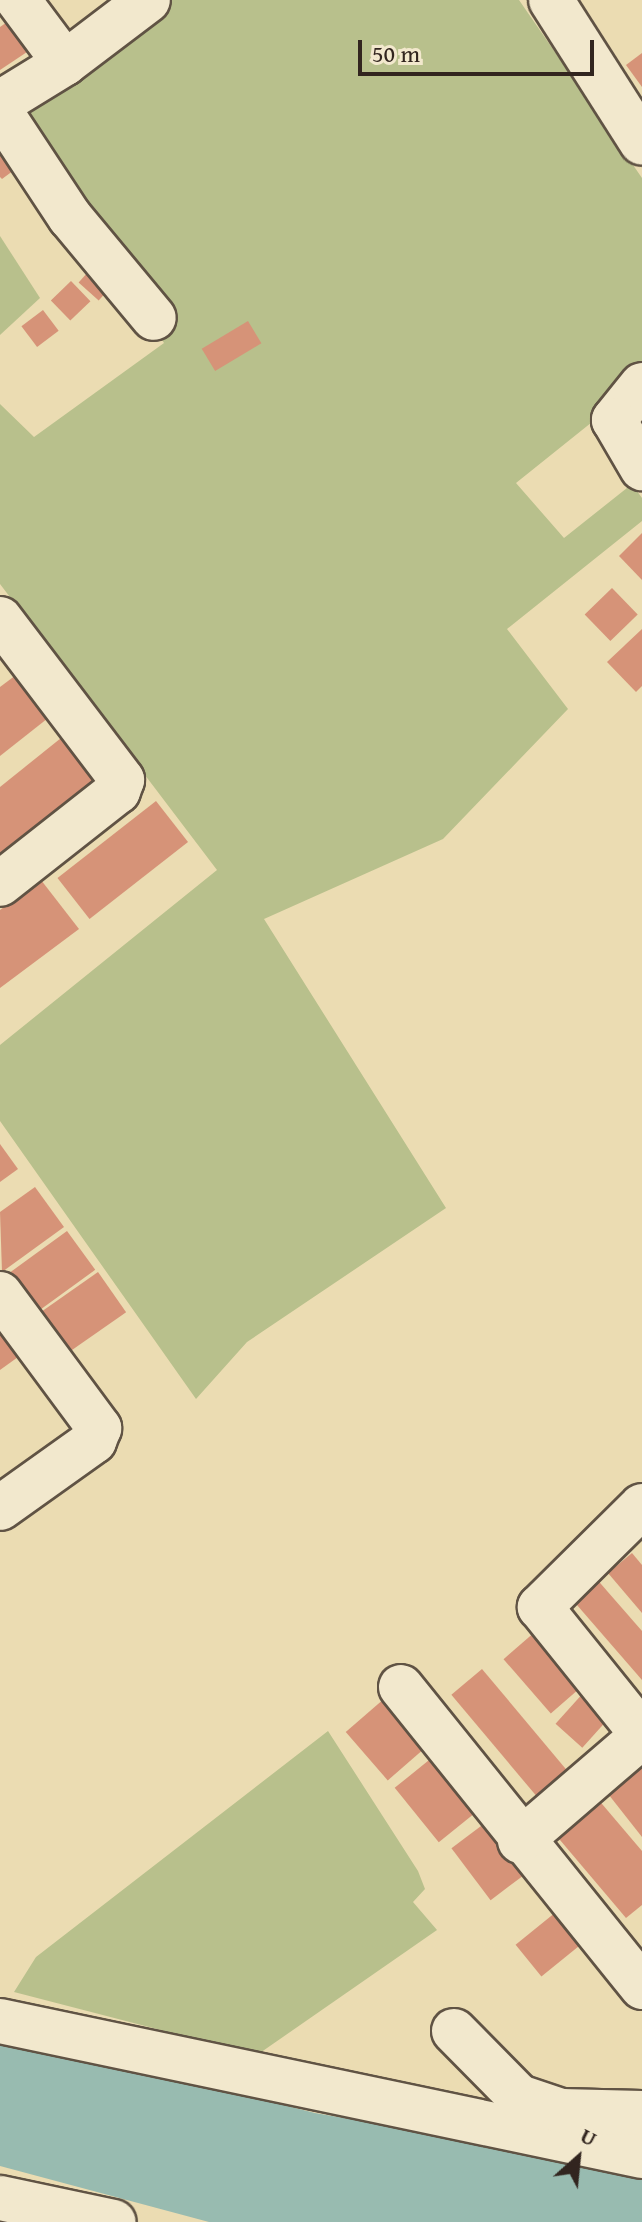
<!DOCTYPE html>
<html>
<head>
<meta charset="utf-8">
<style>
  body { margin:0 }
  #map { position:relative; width:642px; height:2222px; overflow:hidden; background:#ebdcb2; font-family:"Gentium Book Plus",serif }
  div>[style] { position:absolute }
  .green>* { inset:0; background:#b8c08c }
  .water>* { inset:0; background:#98bbb0 }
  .building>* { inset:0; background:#d69378; transform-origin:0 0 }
  .roads { filter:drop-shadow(2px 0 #605344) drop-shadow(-2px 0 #605344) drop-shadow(0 2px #605344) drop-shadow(0 -2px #605344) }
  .minor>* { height:44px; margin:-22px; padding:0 22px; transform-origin:22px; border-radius:22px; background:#f2e8cd }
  span { translate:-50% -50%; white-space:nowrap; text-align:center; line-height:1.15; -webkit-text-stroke:8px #f2e8cd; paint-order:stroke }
  .north { position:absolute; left:538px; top:2118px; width:80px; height:80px; -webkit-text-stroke:6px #f2e8cd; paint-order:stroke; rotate:27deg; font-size:22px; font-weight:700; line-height:32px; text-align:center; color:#32251f }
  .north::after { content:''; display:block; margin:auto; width:28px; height:36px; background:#32251f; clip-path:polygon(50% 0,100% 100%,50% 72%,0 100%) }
  .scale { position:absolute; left:358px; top:40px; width:236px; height:36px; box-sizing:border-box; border:4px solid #32251f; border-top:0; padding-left:10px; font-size:24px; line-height:28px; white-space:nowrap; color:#32251f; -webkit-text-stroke:6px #f2e8cd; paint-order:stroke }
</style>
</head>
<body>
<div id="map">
  <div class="green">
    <i style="clip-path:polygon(165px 0,519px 0,642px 178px,642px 382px,516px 483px,564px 538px,632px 484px,642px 498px,642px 521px,507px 629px,568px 709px,443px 839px,264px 919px,446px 1208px,247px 1342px,196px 1399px,0 1121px,0 1045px,217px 870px,0 584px,0 404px,34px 437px,164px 343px,15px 112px)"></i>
    <i style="clip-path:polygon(0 236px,40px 298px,0 335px)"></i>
    <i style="clip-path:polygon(328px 1731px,418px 1871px,425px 1889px,413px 1902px,437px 1930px,257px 2055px,14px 1992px,36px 1957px)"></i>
  </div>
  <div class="water">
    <i style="clip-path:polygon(0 2033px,315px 2113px,642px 2170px,642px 2222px,209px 2222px,0 2166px)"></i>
  </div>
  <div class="building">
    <i style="clip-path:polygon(13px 18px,33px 48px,0 70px,0 27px)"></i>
    <i style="clip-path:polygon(642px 53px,642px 87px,626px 65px)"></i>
    <i style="clip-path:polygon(0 151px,25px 162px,2px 179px,0 177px)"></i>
    <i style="left:98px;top:261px;width:27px;height:29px;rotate:42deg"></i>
    <i style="left:71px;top:281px;width:28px;height:28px;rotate:46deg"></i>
    <i style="left:43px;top:310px;width:26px;height:27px;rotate:53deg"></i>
    <i style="left:248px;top:321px;width:26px;height:54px;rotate:59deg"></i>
    <i style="clip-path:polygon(642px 533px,642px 580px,619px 556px)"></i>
    <i style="left:612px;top:588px;width:37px;height:38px;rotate:46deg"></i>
    <i style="clip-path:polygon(642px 629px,642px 686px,636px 692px,607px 662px)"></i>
    <i style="clip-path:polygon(24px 669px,57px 711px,0 756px,0 687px)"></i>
    <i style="clip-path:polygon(71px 730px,104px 772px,0 855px,0 787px)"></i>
    <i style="left:156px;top:801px;width:52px;height:125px;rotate:52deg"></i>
    <i style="clip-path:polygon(41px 880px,79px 929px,0 988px,0 910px)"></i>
    <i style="clip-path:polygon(0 1144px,18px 1169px,0 1182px)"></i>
    <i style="clip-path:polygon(35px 1187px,64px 1227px,2px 1272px,0 1212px)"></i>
    <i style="left:67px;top:1231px;width:48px;height:77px;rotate:54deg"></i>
    <i style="left:98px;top:1272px;width:49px;height:77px;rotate:55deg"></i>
    <i style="clip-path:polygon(0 1317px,25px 1352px,0 1370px)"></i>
    <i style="clip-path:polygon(632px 1553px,642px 1565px,642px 1613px,608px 1573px)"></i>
    <i style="clip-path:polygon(594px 1576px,642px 1631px,642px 1680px,570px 1597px)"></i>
    <i style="left:536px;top:1631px;width:72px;height:43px;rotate:49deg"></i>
    <i style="left:482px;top:1669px;width:133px;height:40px;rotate:50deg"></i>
    <i style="left:585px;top:1691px;width:36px;height:44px;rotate:42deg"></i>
    <i style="left:385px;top:1698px;width:64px;height:52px;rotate:49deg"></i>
    <i style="left:439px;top:1752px;width:70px;height:57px;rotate:51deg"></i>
    <i style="clip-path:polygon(642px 1761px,642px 1837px,605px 1790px)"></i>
    <i style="clip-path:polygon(591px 1791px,642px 1851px,642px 1905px,626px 1918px,549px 1827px)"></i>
    <i style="left:489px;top:1820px;width:65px;height:47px;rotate:53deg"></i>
    <i style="left:556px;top:1912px;width:41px;height:52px;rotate:51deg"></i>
  </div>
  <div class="roads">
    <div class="minor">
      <i style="left:551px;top:0;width:169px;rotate:57.5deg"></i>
      <i style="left:65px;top:63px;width:104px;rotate:-37.2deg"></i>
      <i style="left:0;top:103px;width:76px;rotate:-31.6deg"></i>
      <i style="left:65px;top:63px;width:79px;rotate:-126.7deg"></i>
      <i style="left:0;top:111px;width:127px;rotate:56.6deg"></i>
      <i style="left:70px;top:217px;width:131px;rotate:50.3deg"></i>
      <i style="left:642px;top:385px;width:45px;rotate:128.7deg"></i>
      <i style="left:614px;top:420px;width:56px;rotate:59.7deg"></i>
      <i style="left:0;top:619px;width:202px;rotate:52.8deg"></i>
      <i style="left:122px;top:780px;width:12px;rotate:110deg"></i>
      <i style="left:118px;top:791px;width:150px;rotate:141.8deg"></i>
      <i style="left:0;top:1294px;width:167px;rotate:53.5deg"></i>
      <i style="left:99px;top:1428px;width:14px;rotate:111deg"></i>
      <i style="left:94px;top:1441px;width:115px;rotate:144.5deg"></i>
      <i style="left:642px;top:1506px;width:144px;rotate:135.3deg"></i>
      <i style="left:540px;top:1607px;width:163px;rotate:51.2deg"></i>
      <i style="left:401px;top:1687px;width:385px;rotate:51.2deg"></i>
      <i style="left:520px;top:1841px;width:161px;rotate:-40.7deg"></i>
      <i style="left:0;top:2021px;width:656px;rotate:11.88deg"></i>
      <i style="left:454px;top:2031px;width:93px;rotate:45.4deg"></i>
      <i style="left:519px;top:2097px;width:44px;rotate:18.4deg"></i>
      <i style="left:561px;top:2111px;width:81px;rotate:1.4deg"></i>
      <i style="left:0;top:2198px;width:116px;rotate:11.9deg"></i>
    </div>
  </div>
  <div class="north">U</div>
  <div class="scale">50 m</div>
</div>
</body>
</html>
